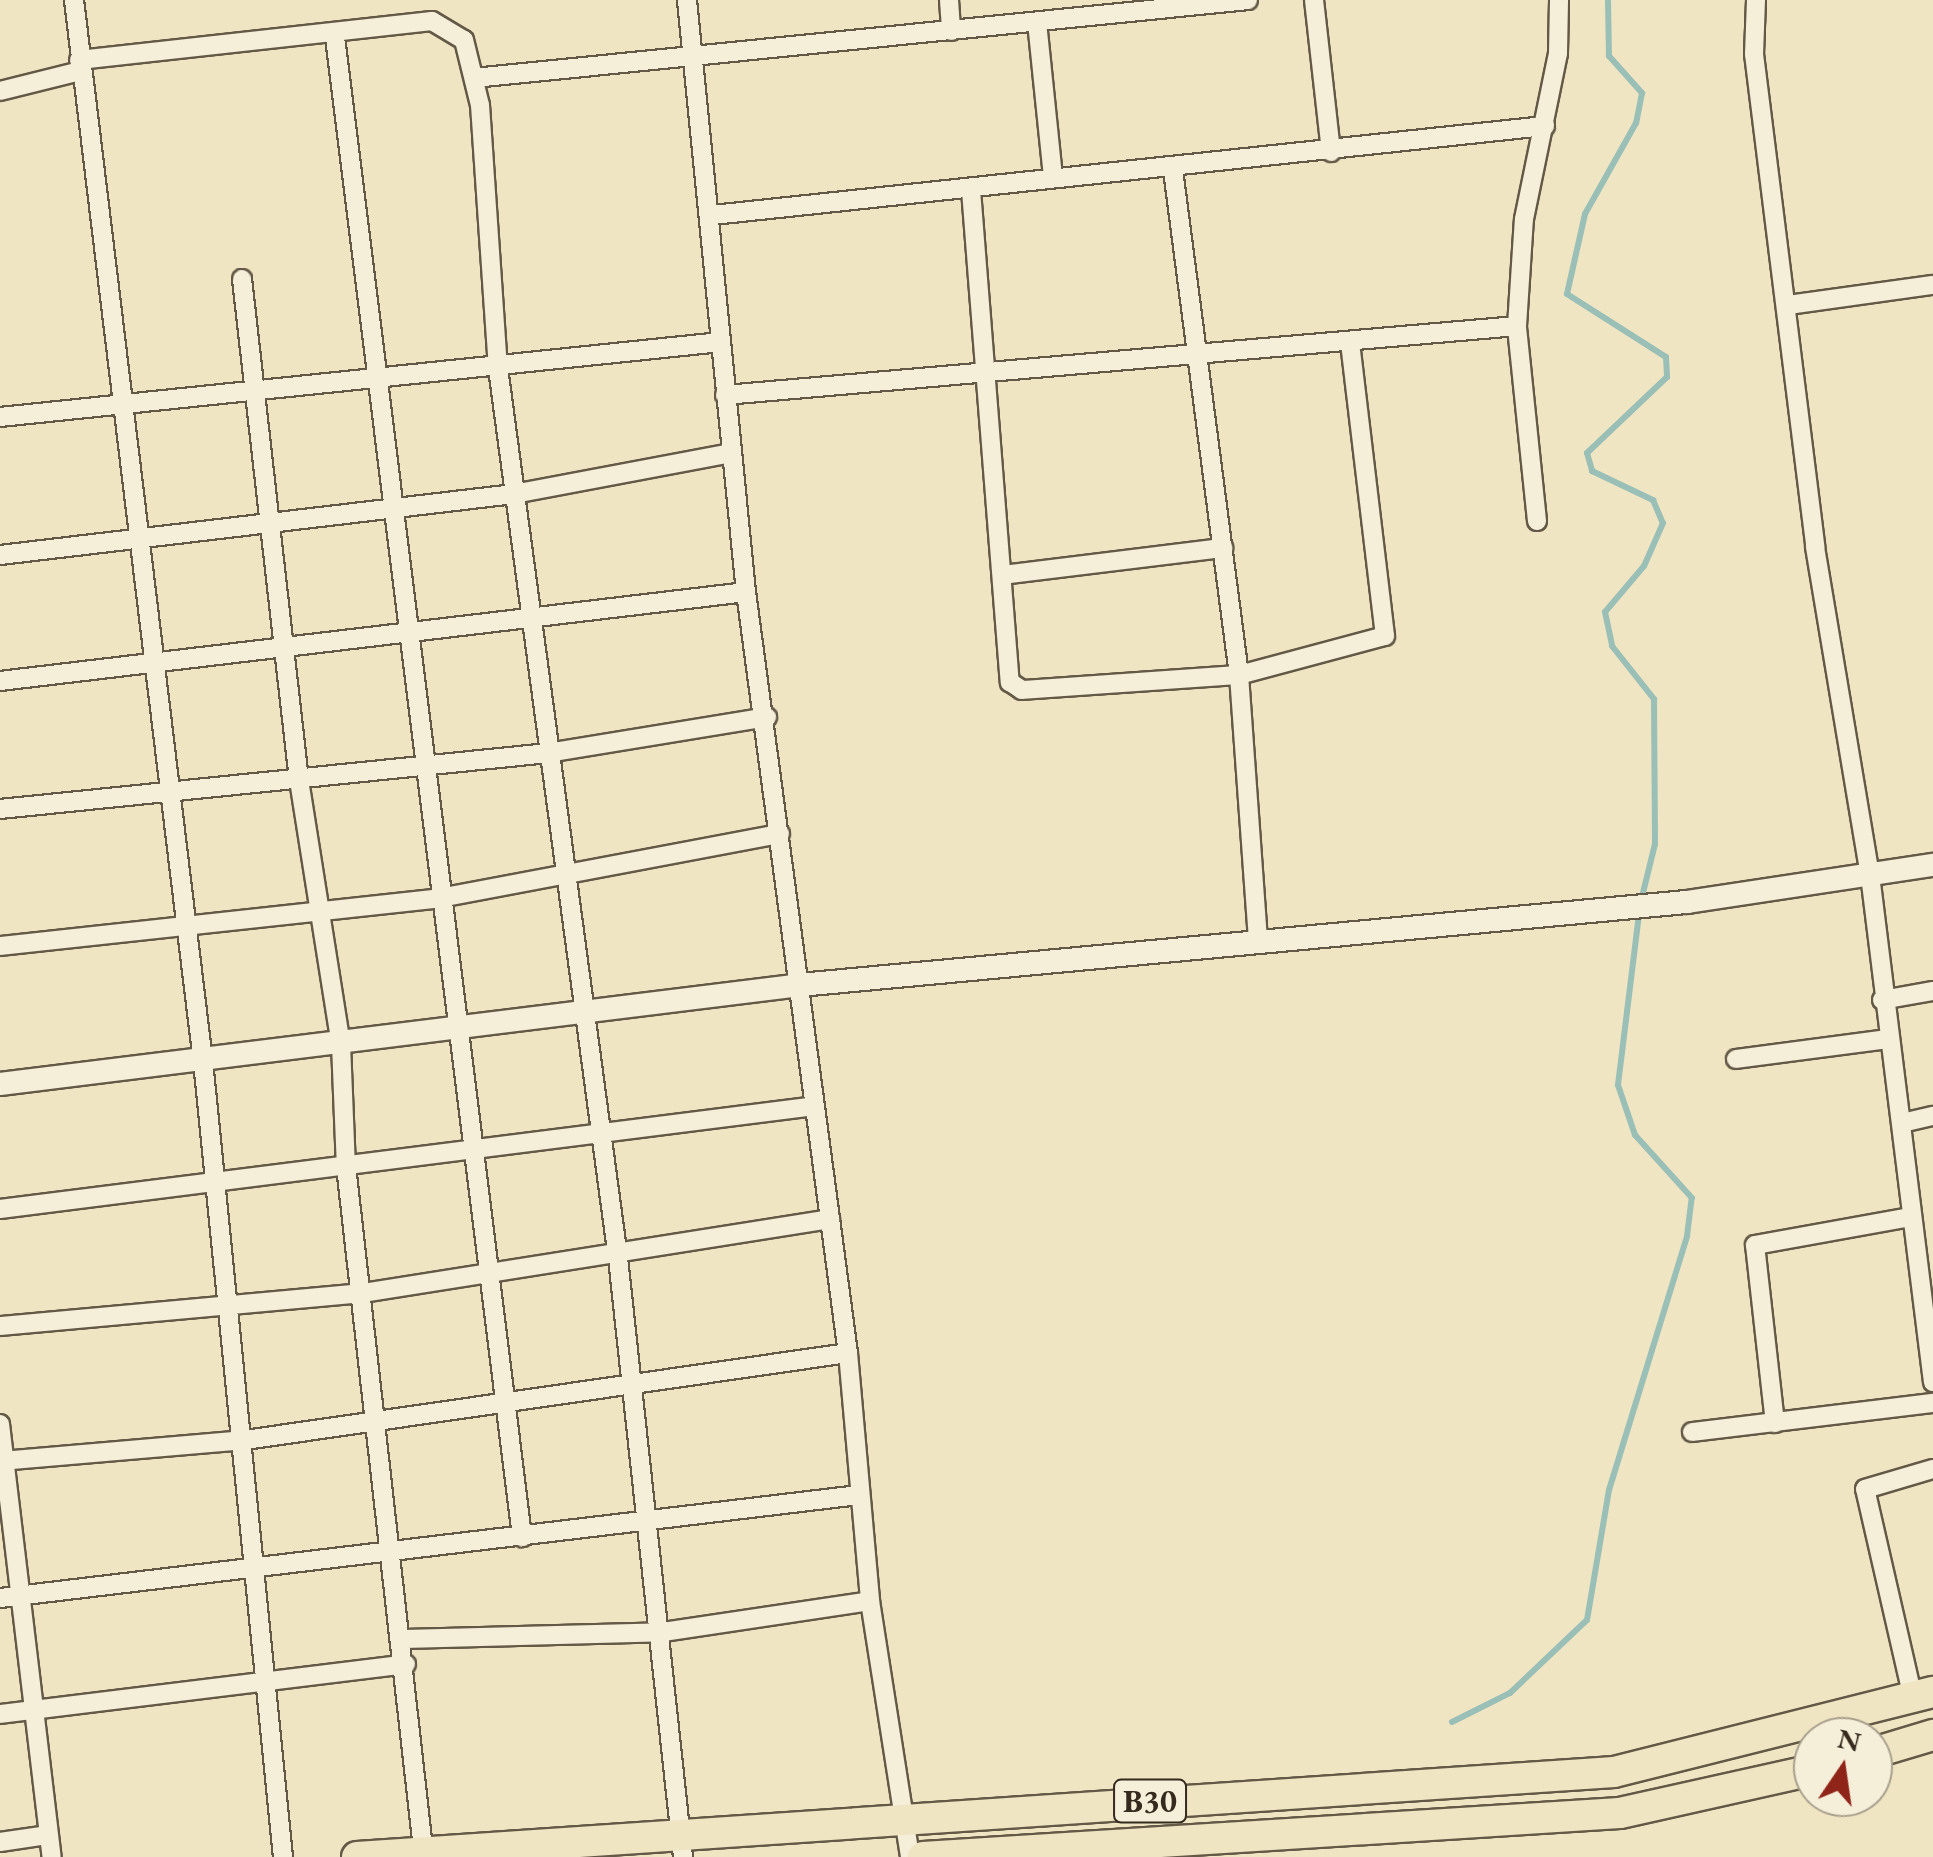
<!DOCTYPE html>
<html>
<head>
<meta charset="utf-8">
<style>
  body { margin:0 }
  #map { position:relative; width:1933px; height:1857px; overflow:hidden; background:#efe5c3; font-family:"EB Garamond",serif }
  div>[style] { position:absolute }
  .stream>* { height:6px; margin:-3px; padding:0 3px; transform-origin:3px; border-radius:3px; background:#9abfb7 }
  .roads { filter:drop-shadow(2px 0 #635946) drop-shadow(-2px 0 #635946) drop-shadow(0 2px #635946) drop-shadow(0 -2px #635946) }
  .minor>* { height:18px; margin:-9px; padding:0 9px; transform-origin:9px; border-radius:9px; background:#f5eed8 }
  .tertiary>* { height:22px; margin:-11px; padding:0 11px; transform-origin:11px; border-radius:11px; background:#f5eed8 }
  .trunk>* { height:30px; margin:-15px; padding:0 15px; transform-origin:15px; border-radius:15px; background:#efe5c3 }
  span { translate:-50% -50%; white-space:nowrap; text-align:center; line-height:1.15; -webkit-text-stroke:10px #f5eed8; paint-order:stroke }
  .shield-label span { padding:2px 8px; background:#f5eed8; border:2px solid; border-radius:8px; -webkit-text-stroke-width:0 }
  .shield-label { font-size:32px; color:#342a1d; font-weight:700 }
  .north { position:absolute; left:1793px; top:1717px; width:100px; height:100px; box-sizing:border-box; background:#f5eed8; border:2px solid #a8a08d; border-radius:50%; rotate:13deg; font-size:28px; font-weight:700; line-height:40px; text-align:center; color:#342a1d }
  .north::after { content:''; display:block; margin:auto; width:35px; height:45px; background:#8f2418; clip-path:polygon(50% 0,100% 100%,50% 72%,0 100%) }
</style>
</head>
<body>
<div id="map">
  <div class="stream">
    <i style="left:1608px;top:0;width:56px;rotate:89deg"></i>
    <i style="left:1609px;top:56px;width:50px;rotate:48.3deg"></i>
    <i style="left:1642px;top:93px;width:31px;rotate:101deg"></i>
    <i style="left:1636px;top:123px;width:104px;rotate:119.3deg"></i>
    <i style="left:1585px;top:214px;width:82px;rotate:102.7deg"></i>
    <i style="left:1567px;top:294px;width:117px;rotate:32.5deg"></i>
    <i style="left:1666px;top:357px;width:20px;rotate:87deg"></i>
    <i style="left:1667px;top:377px;width:110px;rotate:136.5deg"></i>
    <i style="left:1587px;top:453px;width:19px;rotate:74deg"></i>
    <i style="left:1592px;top:471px;width:68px;rotate:25.4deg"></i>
    <i style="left:1653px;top:500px;width:25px;rotate:67deg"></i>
    <i style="left:1663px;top:523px;width:47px;rotate:113.8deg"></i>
    <i style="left:1644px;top:566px;width:60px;rotate:130.3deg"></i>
    <i style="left:1605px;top:612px;width:35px;rotate:78deg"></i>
    <i style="left:1612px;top:646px;width:68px;rotate:51.6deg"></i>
    <i style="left:1654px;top:699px;width:145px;rotate:89.6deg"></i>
    <i style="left:1655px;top:844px;width:59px;rotate:103.8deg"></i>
    <i style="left:1452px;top:1722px;width:65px;rotate:-26.6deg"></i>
    <i style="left:1510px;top:1693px;width:106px;rotate:-43.5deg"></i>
    <i style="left:1587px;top:1620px;width:132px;rotate:-80.4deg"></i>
    <i style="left:1609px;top:1490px;width:266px;rotate:-72.9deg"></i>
    <i style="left:1687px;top:1236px;width:38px;rotate:-83deg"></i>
    <i style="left:1692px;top:1198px;width:85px;rotate:-132.1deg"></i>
    <i style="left:1635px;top:1135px;width:53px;rotate:-108.8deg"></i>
    <i style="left:1618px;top:1085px;width:173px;rotate:-83deg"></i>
  </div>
  <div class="roads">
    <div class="minor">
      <i style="left:74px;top:0;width:1069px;rotate:83.07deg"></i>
      <i style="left:203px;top:1061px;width:800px;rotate:84.26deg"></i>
      <i style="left:687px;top:0;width:595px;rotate:84.31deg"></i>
      <i style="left:746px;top:592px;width:768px;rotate:82.37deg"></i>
      <i style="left:848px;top:1353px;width:249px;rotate:84.9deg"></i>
      <i style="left:870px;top:1601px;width:259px;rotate:81.1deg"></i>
      <i style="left:949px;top:0;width:31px;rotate:86deg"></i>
      <i style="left:1314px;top:0;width:153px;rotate:83.6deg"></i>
      <i style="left:1756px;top:0;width:54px;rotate:92.1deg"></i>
      <i style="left:1754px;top:54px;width:497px;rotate:82.9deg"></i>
      <i style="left:1815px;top:547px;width:333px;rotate:80.5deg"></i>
      <i style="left:1870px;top:875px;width:511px;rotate:82.92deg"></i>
      <i style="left:1037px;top:22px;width:157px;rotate:84.1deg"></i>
      <i style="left:335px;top:37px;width:1512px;rotate:82.89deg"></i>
      <i style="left:79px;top:60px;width:355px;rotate:-6.3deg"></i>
      <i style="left:432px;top:21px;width:37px;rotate:31deg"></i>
      <i style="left:464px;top:40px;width:67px;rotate:76.2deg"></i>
      <i style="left:480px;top:105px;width:264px;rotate:86.1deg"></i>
      <i style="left:498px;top:368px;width:898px;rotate:82.32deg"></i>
      <i style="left:618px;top:1258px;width:603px;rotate:83.81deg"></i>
      <i style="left:474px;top:78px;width:778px;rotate:-5.75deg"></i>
      <i style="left:0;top:91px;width:82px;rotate:-14deg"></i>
      <i style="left:1173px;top:170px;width:509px;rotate:82.55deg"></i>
      <i style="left:1239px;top:675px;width:265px;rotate:85.9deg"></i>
      <i style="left:971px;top:190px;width:494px;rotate:85.5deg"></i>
      <i style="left:1010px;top:682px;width:14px;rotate:34deg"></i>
      <i style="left:1022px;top:690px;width:218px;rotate:-4deg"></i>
      <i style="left:1239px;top:675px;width:151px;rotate:-15deg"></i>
      <i style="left:1385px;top:636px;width:295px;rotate:-96.8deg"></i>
      <i style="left:713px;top:215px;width:837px;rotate:-6.11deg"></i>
      <i style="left:242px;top:279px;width:504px;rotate:83.51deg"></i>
      <i style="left:299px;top:780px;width:267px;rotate:81deg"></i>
      <i style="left:341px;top:1044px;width:122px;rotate:87.7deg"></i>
      <i style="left:346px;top:1166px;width:695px;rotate:83.56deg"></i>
      <i style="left:1788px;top:305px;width:146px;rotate:-7.9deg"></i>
      <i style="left:725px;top:395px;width:795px;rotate:-4.98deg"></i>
      <i style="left:0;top:417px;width:725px;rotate:-5.94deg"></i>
      <i style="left:1537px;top:521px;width:196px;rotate:-95.9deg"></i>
      <i style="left:1517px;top:326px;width:107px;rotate:-86.3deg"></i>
      <i style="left:1524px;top:219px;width:169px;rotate:-78.4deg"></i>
      <i style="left:1558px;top:53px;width:53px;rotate:-88.9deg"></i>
      <i style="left:0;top:555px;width:518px;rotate:-6.77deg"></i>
      <i style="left:514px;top:494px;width:221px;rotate:-10.7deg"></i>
      <i style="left:1002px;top:575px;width:223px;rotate:-7deg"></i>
      <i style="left:0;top:681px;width:751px;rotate:-6.8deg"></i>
      <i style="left:0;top:809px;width:551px;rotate:-5.83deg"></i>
      <i style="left:548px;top:753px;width:222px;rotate:-9.3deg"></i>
      <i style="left:0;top:946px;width:443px;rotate:-6.2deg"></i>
      <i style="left:440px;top:898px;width:346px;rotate:-10.7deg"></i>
      <i style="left:1882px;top:1000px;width:52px;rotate:-10deg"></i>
      <i style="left:1736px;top:1059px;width:152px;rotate:-7.5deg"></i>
      <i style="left:1902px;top:1123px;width:32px;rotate:-13deg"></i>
      <i style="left:0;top:1209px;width:821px;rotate:-7.2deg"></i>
      <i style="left:0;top:1326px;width:364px;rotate:-5.2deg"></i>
      <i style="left:363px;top:1293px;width:473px;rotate:-9deg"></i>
      <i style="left:1775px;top:1423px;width:179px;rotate:-96.4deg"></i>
      <i style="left:1755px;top:1245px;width:158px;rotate:-10.2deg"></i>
      <i style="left:0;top:1424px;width:436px;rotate:83.2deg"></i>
      <i style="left:1692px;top:1432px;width:243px;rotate:-6.9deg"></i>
      <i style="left:0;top:1461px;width:246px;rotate:-4.9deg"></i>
      <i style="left:245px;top:1440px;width:609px;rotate:-8.21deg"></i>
      <i style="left:0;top:1598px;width:865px;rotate:-6.84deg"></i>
      <i style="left:404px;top:1639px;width:259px;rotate:-1.5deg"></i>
      <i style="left:663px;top:1632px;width:209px;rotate:-8.5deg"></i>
      <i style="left:1913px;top:1698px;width:214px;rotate:-102.9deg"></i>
      <i style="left:1865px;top:1489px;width:71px;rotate:-16.4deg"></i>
      <i style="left:0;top:1714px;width:409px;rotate:-7deg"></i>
      <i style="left:0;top:1842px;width:49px;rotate:-8.3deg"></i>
    </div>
    <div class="tertiary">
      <i style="left:0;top:1084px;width:806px;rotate:-7.05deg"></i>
      <i style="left:800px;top:985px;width:891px;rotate:-5.35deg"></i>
      <i style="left:1687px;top:902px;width:249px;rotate:-8.6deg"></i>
    </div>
    <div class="trunk">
      <i style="left:1873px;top:1753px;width:63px;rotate:-16.7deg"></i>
      <i style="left:357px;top:1857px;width:1260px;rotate:-3.87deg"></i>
      <i style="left:1614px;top:1772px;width:329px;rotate:-14.1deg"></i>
      <i style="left:923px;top:1857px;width:698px;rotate:-3.61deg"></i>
      <i style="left:1620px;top:1813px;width:198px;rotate:-12.6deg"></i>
    </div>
  </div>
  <div class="shield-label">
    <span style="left:1150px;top:1801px">B30</span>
  </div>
  <div class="north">N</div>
</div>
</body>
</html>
